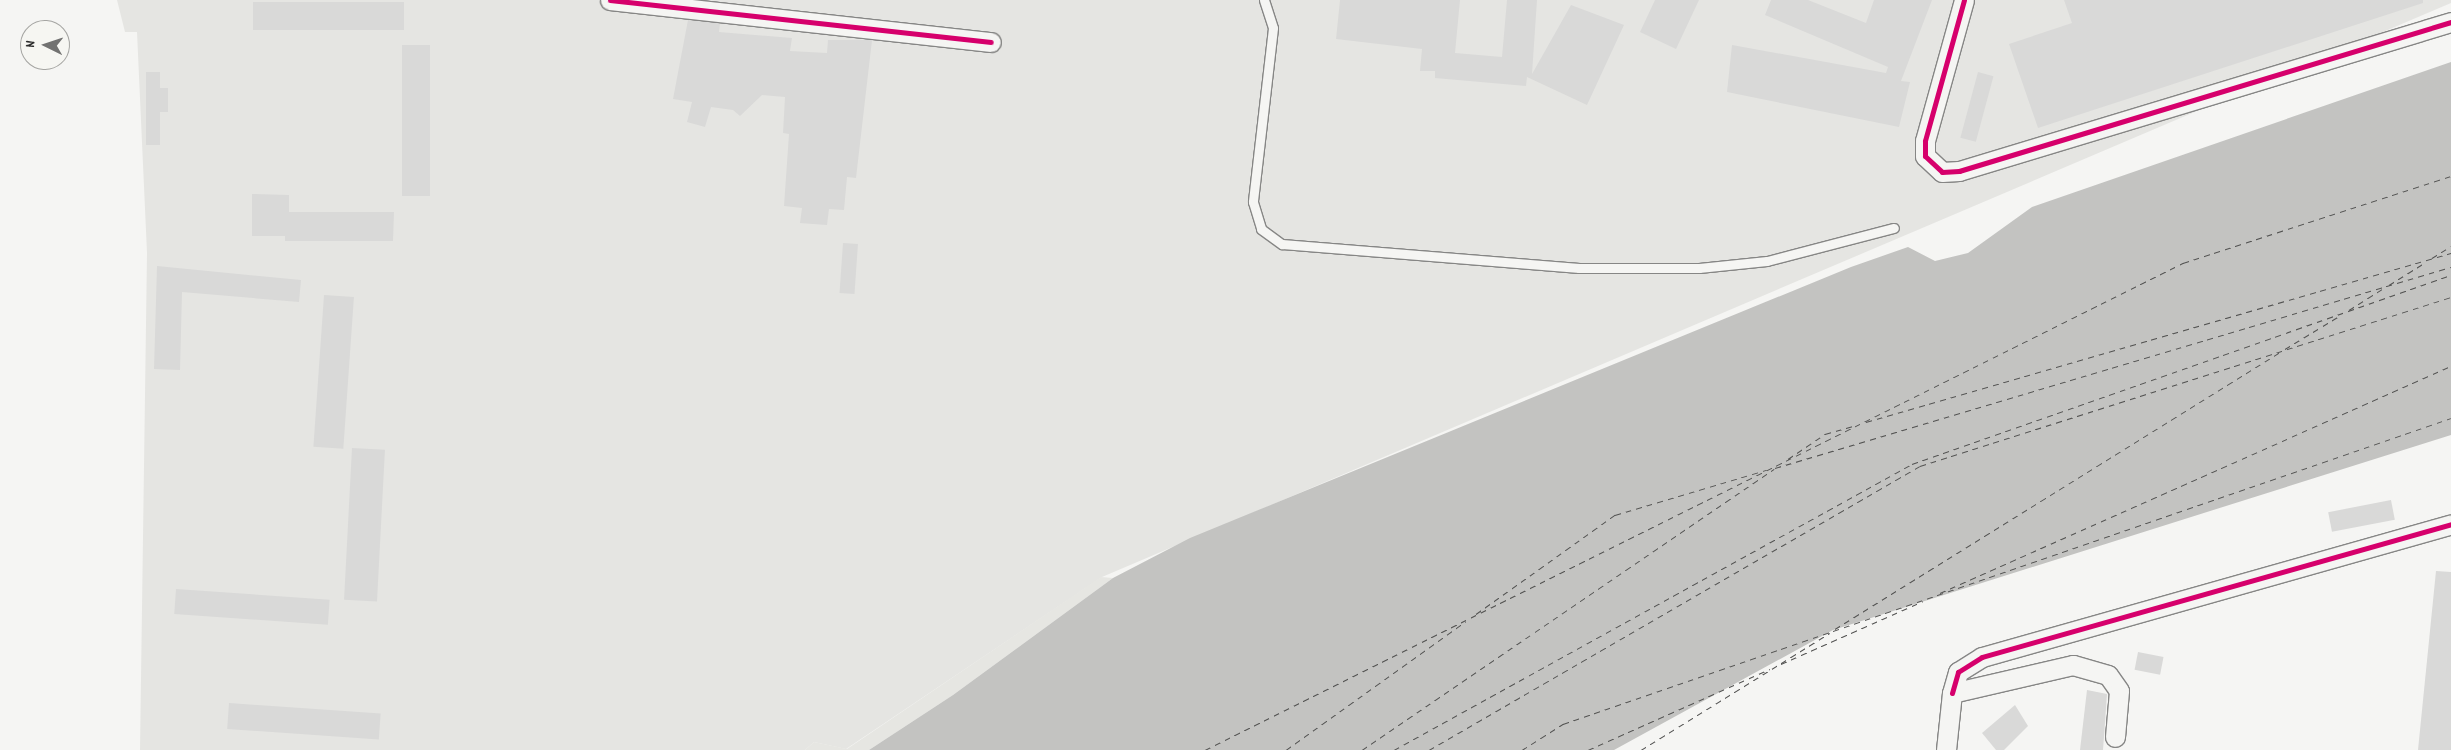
<!DOCTYPE html>
<html>
<head>
<meta charset="utf-8">
<style>
  body { margin:0 }
  #map { position:relative; width:2451px; height:750px; overflow:hidden; background:#f5f5f3; font-family:Dekko,sans-serif }
  div>[style] { position:absolute }
  .built>* { inset:0; background:#e5e5e2 }
  .green>* { inset:0; background:#e6e6e2 }
  .water>* { inset:0; background:#c3c3c1 }
  .ferry>* { height:1px; margin-top:-0.5px; transform-origin:0; background:repeating-linear-gradient(90deg,#525251 0 6px,transparent 0 11px) }
  .building>* { inset:0; background:#d9d9d8; transform-origin:0 0 }
  .roads { filter:drop-shadow(1px 0 #868685) drop-shadow(-1px 0 #868685) drop-shadow(0 1px #868685) drop-shadow(0 -1px #868685) }
  .service>* { height:9px; margin:-4.5px; padding:0 4.5px; transform-origin:4.5px; border-radius:4.5px; background:#f5f5f3 }
  .minor>* { height:19px; margin:-9.5px; padding:0 9.5px; transform-origin:9.5px; border-radius:9.5px; background:#f5f5f3 }
  .cycleway>* { height:5px; margin:-2.5px; padding:0 2.5px; transform-origin:2.5px; border-radius:2.5px; background:#d6006c }
  span { translate:-50% -50%; white-space:nowrap; text-align:center; line-height:1.15; -webkit-text-stroke:4px #f6f6f2; paint-order:stroke }
  .north { position:absolute; left:20px; top:20px; width:50px; height:50px; box-sizing:border-box; background:#f6f6f2; border:1px solid #a5a5a2; border-radius:50%; rotate:274deg; font-size:14px; font-weight:700; line-height:20px; text-align:center; color:#2b2b2b }
  .north::after { content:''; display:block; margin:auto; width:18px; height:22px; background:#727271; clip-path:polygon(50% 0,100% 100%,50% 72%,0 100%) }
</style>
</head>
<body>
<div id="map">
  <div class="built">
    <i style="clip-path:polygon(117px 0,2451px 0,2451px 3px,1102px 577px,846px 749px,814px 742px,805px 750px,140px 750px,147px 253px,137px 32px,125px 32px)"></i>
  </div>
  <div class="green">
    <i style="clip-path:polygon(1101px 577px,1113px 578px,953px 695px,869px 750px,805px 750px,814px 742px,847px 749px)"></i>
  </div>
  <div class="water">
    <i style="clip-path:polygon(2451px 62px,2451px 435px,1833px 630px,1614px 750px,869px 750px,953px 695px,1113px 578px,1190px 538px,1851px 267px,1908px 247px,1935px 261px,1968px 253px,2032px 207px)"></i>
  </div>
  <div class="ferry">
    <i style="left:2432px;top:258px;width:22px;rotate:-32deg"></i>
    <i style="left:2389px;top:285px;width:44px;rotate:-31.9deg"></i>
    <i style="left:2349px;top:310px;width:41px;rotate:-32.2deg"></i>
    <i style="left:2285px;top:349px;width:66px;rotate:-31.3deg"></i>
    <i style="left:1866px;top:422px;width:609px;rotate:-16.11deg"></i>
    <i style="left:1788px;top:459px;width:45px;rotate:-34deg"></i>
    <i style="left:1825px;top:434px;width:33px;rotate:-16deg"></i>
    <i style="left:1775px;top:468px;width:705px;rotate:-16.56deg"></i>
    <i style="left:1940px;top:593px;width:559px;rotate:-23.95deg"></i>
    <i style="left:1476px;top:614px;width:171px;rotate:-35.5deg"></i>
    <i style="left:1615px;top:515px;width:158px;rotate:-16.6deg"></i>
    <i style="left:1835px;top:629px;width:526px;rotate:-31.88deg"></i>
    <i style="left:1781px;top:664px;width:155px;rotate:-23.9deg"></i>
    <i style="left:1205px;top:750px;width:1093px;rotate:-26.47deg"></i>
    <i style="left:2183px;top:263px;width:282px;rotate:-18deg"></i>
    <i style="left:1286px;top:750px;width:221px;rotate:-35.6deg"></i>
    <i style="left:1362px;top:750px;width:499px;rotate:-34.3deg"></i>
    <i style="left:1394px;top:750px;width:592px;rotate:-28.9deg"></i>
    <i style="left:1912px;top:464px;width:571px;rotate:-19.32deg"></i>
    <i style="left:1429px;top:750px;width:567px;rotate:-30.05deg"></i>
    <i style="left:1920px;top:466px;width:557px;rotate:-17.65deg"></i>
    <i style="left:1522px;top:750px;width:49px;rotate:-32.4deg"></i>
    <i style="left:1563px;top:724px;width:939px;rotate:-19.01deg"></i>
    <i style="left:1588px;top:750px;width:199px;rotate:-24deg"></i>
    <i style="left:1641px;top:750px;width:222px;rotate:-31.8deg"></i>
  </div>
  <div class="building">
    <i style="clip-path:polygon(1340px 0,1460px 0,1455px 53px,1502px 57px,1507px 0,1537px 0,1532px 74px,1571px 5px,1624px 25px,1587px 105px,1527px 77px,1526px 86px,1435px 78px,1435px 71px,1420px 71px,1422px 49px,1336px 39px)"></i>
    <i style="clip-path:polygon(1655px 0,1699px 0,1676px 49px,1640px 32px)"></i>
    <i style="clip-path:polygon(1771px 0,1808px 0,1866px 23px,1874px 0,1932px 0,1901px 81px,1910px 82px,1899px 127px,1727px 92px,1732px 45px,1886px 73px,1888px 67px,1765px 15px)"></i>
    <i style="clip-path:polygon(2064px 0,2423px 0,2423px 3px,2038px 128px,2009px 44px,2072px 23px)"></i>
    <i style="left:253px;top:2px;width:151px;height:28px"></i>
    <i style="clip-path:polygon(688px 20px,720px 23px,719px 32px,792px 38px,790px 51px,827px 53px,828px 40px,872px 40px,856px 178px,847px 177px,844px 210px,829px 209px,827px 225px,800px 223px,802px 208px,784px 206px,789px 134px,783px 133px,785px 97px,762px 95px,740px 116px,733px 110px,711px 107px,705px 127px,687px 122px,692px 102px,673px 99px)"></i>
    <i style="left:402px;top:45px;width:28px;height:151px"></i>
    <i style="clip-path:polygon(146px 72px,160px 72px,160px 88px,168px 88px,168px 112px,160px 112px,160px 145px,146px 145px)"></i>
    <i style="left:1978px;top:72px;width:16px;height:68px;rotate:15deg"></i>
    <i style="clip-path:polygon(252px 194px,289px 195px,289px 212px,394px 212px,393px 241px,285px 241px,285px 236px,252px 236px)"></i>
    <i style="left:843px;top:243px;width:15px;height:50px;rotate:4deg"></i>
    <i style="clip-path:polygon(157px 266px,301px 280px,299px 302px,182px 292px,180px 370px,154px 369px)"></i>
    <i style="left:324px;top:295px;width:30px;height:152px;rotate:4deg"></i>
    <i style="left:352px;top:448px;width:33px;height:152px;rotate:3deg"></i>
    <i style="left:2391px;top:500px;width:20px;height:64px;rotate:79deg"></i>
    <i style="clip-path:polygon(2436px 571px,2451px 572px,2451px 750px,2418px 750px)"></i>
    <i style="left:176px;top:589px;width:154px;height:25px;rotate:4deg"></i>
    <i style="left:2138px;top:652px;width:26px;height:18px;rotate:11deg"></i>
    <i style="clip-path:polygon(2087px 690px,2107px 694px,2103px 750px,2080px 750px)"></i>
    <i style="left:229px;top:703px;width:152px;height:26px;rotate:4deg"></i>
    <i style="clip-path:polygon(2015px 705px,2028px 726px,2004px 750px,1996px 750px,1982px 733px)"></i>
  </div>
  <div class="roads">
    <div class="service">
      <i style="left:1264px;top:0;width:29px;rotate:72deg"></i>
      <i style="left:1273px;top:28px;width:175px;rotate:96.6deg"></i>
      <i style="left:1253px;top:202px;width:28px;rotate:73deg"></i>
      <i style="left:1261px;top:229px;width:26px;rotate:36deg"></i>
      <i style="left:1282px;top:244px;width:298px;rotate:4.6deg"></i>
      <i style="left:1579px;top:268px;width:120px"></i>
      <i style="left:1699px;top:268px;width:68px;rotate:-5.9deg"></i>
      <i style="left:1767px;top:261px;width:131px;rotate:-14.6deg"></i>
    </div>
    <div class="minor">
      <i style="left:610px;top:0;width:383px;rotate:6.3deg"></i>
      <i style="left:1964px;top:0;width:146px;rotate:105.5deg"></i>
      <i style="left:1925px;top:141px;width:15px;rotate:90deg"></i>
      <i style="left:1925px;top:156px;width:23px;rotate:43deg"></i>
      <i style="left:1942px;top:172px;width:17px;rotate:-3deg"></i>
      <i style="left:1959px;top:171px;width:514px;rotate:-16.85deg"></i>
      <i style="left:1952px;top:693px;width:22px;rotate:-74deg"></i>
      <i style="left:1958px;top:672px;width:28px;rotate:-32deg"></i>
      <i style="left:1982px;top:657px;width:487px;rotate:-15.8deg"></i>
      <i style="left:1946px;top:750px;width:57px;rotate:-84deg"></i>
      <i style="left:1952px;top:693px;width:124px;rotate:-13deg"></i>
      <i style="left:2073px;top:665px;width:36px;rotate:16deg"></i>
      <i style="left:2108px;top:675px;width:19px;rotate:55deg"></i>
      <i style="left:2119px;top:691px;width:46px;rotate:95deg"></i>
    </div>
  </div>
  <div class="cycleway">
    <i style="left:610px;top:0;width:383px;rotate:6.3deg"></i>
    <i style="left:1964px;top:0;width:146px;rotate:105.5deg"></i>
    <i style="left:1925px;top:141px;width:15px;rotate:90deg"></i>
    <i style="left:1925px;top:156px;width:23px;rotate:43deg"></i>
    <i style="left:1942px;top:172px;width:17px;rotate:-3deg"></i>
    <i style="left:1959px;top:171px;width:514px;rotate:-16.85deg"></i>
    <i style="left:1952px;top:693px;width:22px;rotate:-74deg"></i>
    <i style="left:1958px;top:672px;width:28px;rotate:-32deg"></i>
    <i style="left:1982px;top:657px;width:487px;rotate:-15.8deg"></i>
  </div>
  <div class="north">N</div>
</div>
</body>
</html>
